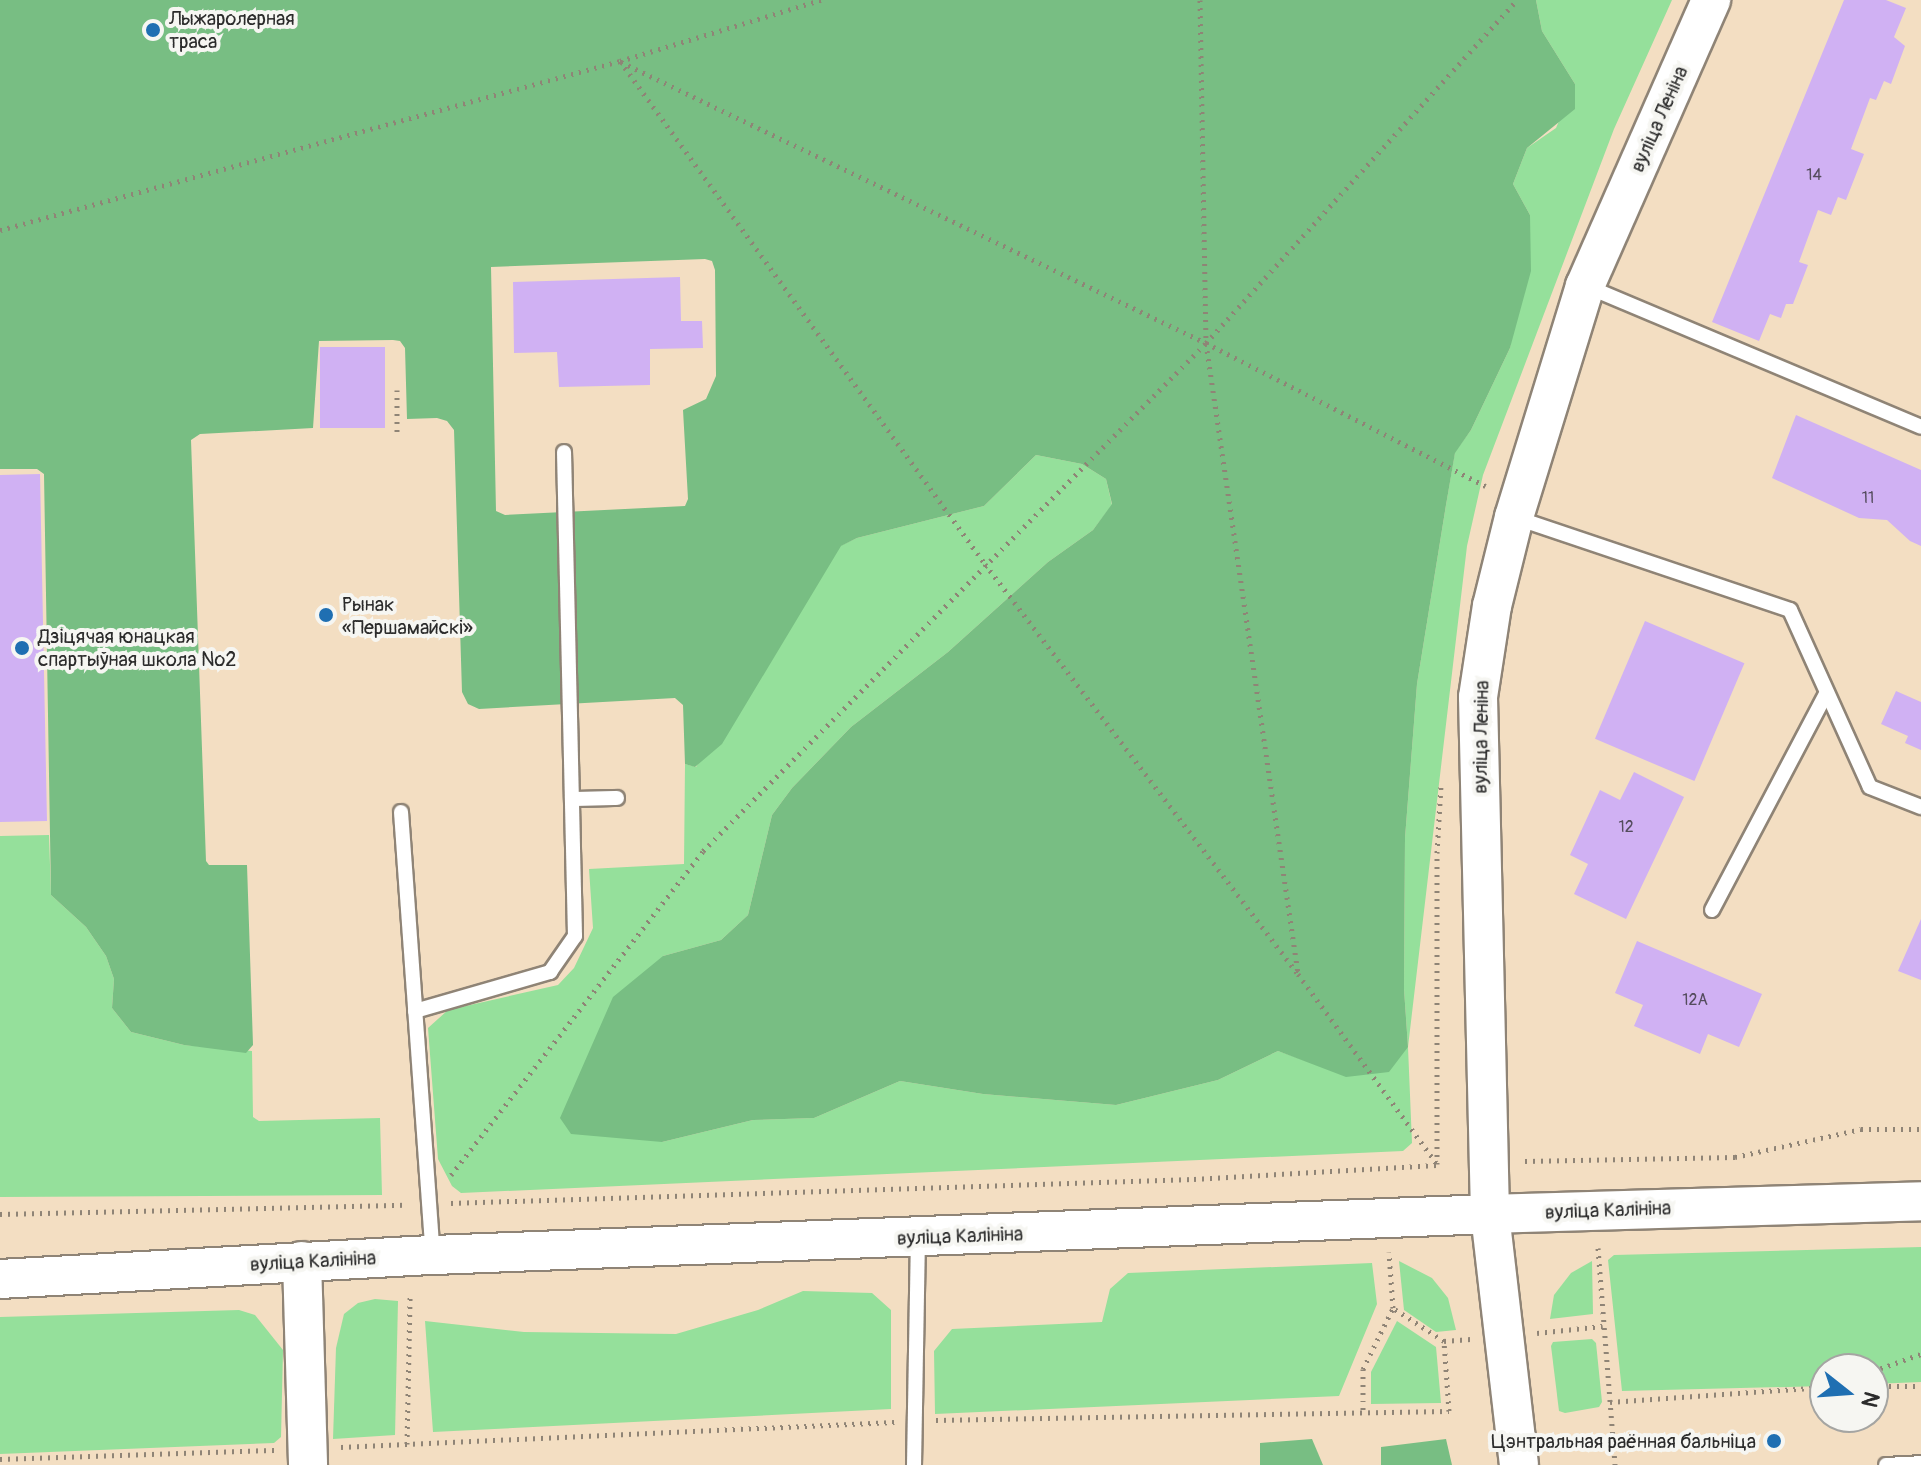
<!DOCTYPE html>
<html>
<head>
<meta charset="utf-8">
<style>
  body { margin:0 }
  #map { position:relative; width:1921px; height:1465px; overflow:hidden; background:#f3dec2; font-family:Pangolin,sans-serif }
  div>[style] { position:absolute }
  .green>* { inset:0; background:#95e09b }
  .forest>* { inset:0; background:#78be83 }
  .building>* { inset:0; background:#d0b1f3; transform-origin:0 0 }
  .path>* { height:5px; margin-top:-2.5px; transform-origin:0; background:repeating-linear-gradient(90deg,#8f8476 0 2px,transparent 0 8px) }
  .roads { filter:drop-shadow(2px 0 #8f8476) drop-shadow(-2px 0 #8f8476) drop-shadow(0 2px #8f8476) drop-shadow(0 -2px #8f8476) }
  .lane>* { height:14px; margin:-7px; padding:0 7px; transform-origin:7px; border-radius:7px; background:#fff }
  .secondary>* { height:38px; margin:-19px; padding:0 19px; transform-origin:19px; border-radius:19px; background:#fff }
  .dots>* { width:22px; height:22px; translate:-50% -50%; box-sizing:border-box; border:4px solid #f6f6f2; border-radius:50% }
  span { translate:-50% -50%; white-space:nowrap; text-align:center; line-height:1.15; -webkit-text-stroke:8px #f6f6f2; paint-order:stroke }
  .number-label { font-size:16px; color:#544c5d }
  .number-label span { -webkit-text-stroke-width:0 }
  .poi-label { font-size:20px; color:#2b2b2b }
  .left { translate:0 -50%; text-align:left }
  .right { translate:-100% -50%; text-align:right }
  .street-label { font-size:20px; color:#2b2b2b }
  .north { position:absolute; left:1809px; top:1353px; width:80px; height:80px; box-sizing:border-box; background:#f6f6f2; border:2px solid #a5a5a2; border-radius:50%; rotate:107deg; font-size:22px; font-weight:700; line-height:32px; text-align:center; color:#2b2b2b }
  .north::after { content:''; display:block; margin:auto; width:28px; height:36px; background:#1f6fb2; clip-path:polygon(50% 0,100% 100%,50% 72%,0 100%) }
</style>
</head>
<body>
<div id="map">
  <div class="green">
    <i style="clip-path:polygon(1536px 0,1672px 0,1614px 129px,1483px 475px,1467px 546px,1408px 1047px,1412px 1143px,1403px 1151px,461px 1193px,452px 1186px,438px 1159px,428px 1028px,448px 1010px,558px 985px,574px 968px,593px 928px,589px 869px,684px 864px,685px 764px,696px 767px,840px 546px,857px 538px,984px 506px,1036px 455px,1082px 464px,1106px 479px,1112px 505px,1093px 530px,1048px 562px,948px 652px,851px 727px,792px 788px,772px 815px,748px 915px,721px 940px,663px 956px,662px 1142px,753px 1120px,814px 1118px,900px 1081px,983px 1094px,1116px 1105px,1218px 1080px,1278px 1051px,1312px 1063px,1408px 1047px,1404px 989px,1405px 838px,1417px 684px,1446px 505px,1455px 452px,1471px 430px,1510px 348px,1530px 215px,1513px 184px,1527px 148px,1556px 128px,1575px 84px,1542px 31px)"></i>
    <i style="clip-path:polygon(49px 835px,51px 895px,86px 927px,106px 956px,114px 979px,112px 1008px,131px 1032px,184px 1045px,252px 1051px,253px 1117px,259px 1121px,380px 1118px,382px 1195px,0 1197px,0 836px)"></i>
    <i style="clip-path:polygon(1921px 1247px,1921px 1382px,1873px 1384px,1873px 1369px,1825px 1369px,1825px 1386px,1622px 1391px,1608px 1260px,1614px 1255px)"></i>
    <i style="clip-path:polygon(1399px 1261px,1432px 1278px,1448px 1298px,1456px 1330px,1436px 1332px,1404px 1310px)"></i>
    <i style="clip-path:polygon(1592px 1261px,1593px 1314px,1550px 1319px,1554px 1295px,1571px 1273px)"></i>
    <i style="clip-path:polygon(1372px 1263px,1377px 1304px,1339px 1396px,935px 1414px,934px 1351px,952px 1329px,1102px 1322px,1110px 1289px,1128px 1273px)"></i>
    <i style="clip-path:polygon(803px 1291px,872px 1293px,891px 1310px,891px 1409px,433px 1432px,425px 1321px,524px 1332px,676px 1334px,758px 1310px)"></i>
    <i style="clip-path:polygon(375px 1299px,398px 1301px,395px 1435px,333px 1439px,336px 1348px,344px 1314px,358px 1303px)"></i>
    <i style="clip-path:polygon(239px 1310px,255px 1315px,283px 1350px,281px 1437px,274px 1443px,0 1454px,0 1317px)"></i>
    <i style="clip-path:polygon(1397px 1321px,1436px 1347px,1441px 1403px,1371px 1404px,1371px 1372px)"></i>
    <i style="clip-path:polygon(1592px 1339px,1596px 1343px,1602px 1402px,1599px 1407px,1565px 1413px,1559px 1411px,1551px 1346px,1553px 1342px)"></i>
  </div>
  <div class="forest">
    <i style="clip-path:polygon(evenodd,0 0,1536px 0,1542px 31px,1575px 84px,1575px 109px,1527px 148px,1513px 184px,1530px 215px,1531px 271px,1510px 348px,1471px 430px,1455px 453px,1446px 505px,1417px 684px,1405px 838px,1404px 989px,1408px 1047px,1389px 1072px,1346px 1077px,1278px 1051px,1218px 1080px,1116px 1105px,983px 1094px,900px 1081px,814px 1118px,753px 1120px,662px 1142px,571px 1134px,560px 1118px,613px 997px,663px 956px,721px 940px,748px 915px,772px 815px,792px 788px,851px 727px,948px 652px,1048px 562px,1093px 530px,1112px 504px,1106px 479px,1082px 464px,1036px 455px,984px 506px,857px 538px,841px 546px,722px 744px,695px 767px,685px 764px,683px 705px,675px 698px,479px 709px,468px 704px,462px 692px,454px 430px,447px 421px,437px 418px,407px 419px,405px 348px,400px 341px,393px 340px,319px 341px,313px 428px,200px 434px,191px 440px,206px 861px,209px 865px,247px 865px,253px 1045px,246px 1053px,184px 1045px,131px 1032px,112px 1008px,114px 979px,106px 956px,86px 927px,51px 895px,44px 474px,37px 469px,0 469px,0 0,705px 259px,712px 261px,715px 270px,716px 376px,706px 399px,683px 410px,688px 499px,685px 506px,505px 515px,496px 511px,491px 267px,705px 259px)"></i>
    <i style="clip-path:polygon(1312px 1439px,1323px 1465px,1260px 1465px,1260px 1443px)"></i>
    <i style="clip-path:polygon(1446px 1439px,1452px 1465px,1381px 1465px,1381px 1447px)"></i>
  </div>
  <div class="building">
    <i style="clip-path:polygon(1844px 0,1886px 0,1906px 8px,1894px 37px,1905px 46px,1891px 84px,1884px 81px,1876px 100px,1870px 98px,1851px 149px,1864px 154px,1846px 200px,1838px 197px,1831px 215px,1818px 210px,1799px 262px,1808px 265px,1793px 304px,1786px 304px,1781px 318px,1770px 314px,1759px 341px,1712px 322px)"></i>
    <i style="clip-path:polygon(680px 277px,681px 321px,702px 321px,703px 348px,650px 349px,650px 385px,559px 387px,557px 352px,514px 353px,513px 282px)"></i>
    <i style="left:320px;top:347px;width:65px;height:81px"></i>
    <i style="clip-path:polygon(1796px 415px,1921px 470px,1921px 546px,1910px 541px,1887px 520px,1859px 518px,1772px 478px)"></i>
    <i style="clip-path:polygon(40px 474px,47px 821px,0 822px,0 475px)"></i>
    <i style="left:1645px;top:621px;width:108px;height:128px;rotate:23deg"></i>
    <i style="clip-path:polygon(1896px 691px,1921px 702px,1921px 750px,1905px 743px,1908px 736px,1881px 724px)"></i>
    <i style="clip-path:polygon(1634px 772px,1684px 797px,1626px 919px,1574px 894px,1588px 864px,1570px 855px,1600px 790px,1620px 800px)"></i>
    <i style="clip-path:polygon(1921px 919px,1921px 980px,1898px 971px)"></i>
    <i style="clip-path:polygon(1637px 941px,1762px 994px,1739px 1047px,1708px 1034px,1700px 1054px,1634px 1026px,1643px 1005px,1615px 993px)"></i>
  </div>
  <div class="path">
    <i style="left:1200px;top:0;width:343px;rotate:89deg"></i>
    <i style="left:1206px;top:343px;width:637px;rotate:81.69deg"></i>
    <i style="left:620px;top:61px;width:621px;rotate:54.03deg"></i>
    <i style="left:985px;top:564px;width:516px;rotate:52.64deg"></i>
    <i style="left:1298px;top:974px;width:235px;rotate:53.8deg"></i>
    <i style="left:621px;top:62px;width:649px;rotate:25.66deg"></i>
    <i style="left:1206px;top:343px;width:314px;rotate:27.1deg"></i>
    <i style="left:0;top:230px;width:643px;rotate:-15.25deg"></i>
    <i style="left:620px;top:61px;width:210px;rotate:-16.9deg"></i>
    <i style="left:397px;top:390px;width:43px;rotate:90deg"></i>
    <i style="left:1525px;top:1161px;width:210px;rotate:-1.1deg"></i>
    <i style="left:1735px;top:1157px;width:129px;rotate:-12.5deg"></i>
    <i style="left:1861px;top:1129px;width:60px"></i>
    <i style="left:1437px;top:1164px;width:311px;rotate:-90deg"></i>
    <i style="left:1437px;top:853px;width:67px;rotate:-86.6deg"></i>
    <i style="left:451px;top:1175px;width:410px;rotate:-52.1deg"></i>
    <i style="left:703px;top:851px;width:715px;rotate:-45.28deg"></i>
    <i style="left:1206px;top:343px;width:463px;rotate:-47.8deg"></i>
    <i style="left:451px;top:1203px;width:743px;rotate:-1.85deg"></i>
    <i style="left:1194px;top:1179px;width:243px;rotate:-3.3deg"></i>
    <i style="left:0;top:1214px;width:405px;rotate:-1.3deg"></i>
    <i style="left:1598px;top:1248px;width:218px;rotate:85.5deg"></i>
    <i style="left:1537px;top:1333px;width:66px;rotate:-6.1deg"></i>
    <i style="left:1444px;top:1341px;width:27px;rotate:-4deg"></i>
    <i style="left:1873px;top:1371px;width:51px;rotate:-19.5deg"></i>
    <i style="left:1873px;top:1386px;width:48px"></i>
    <i style="left:1610px;top:1402px;width:216px;rotate:-4deg"></i>
    <i style="left:1363px;top:1410px;width:41px;rotate:-90deg"></i>
    <i style="left:1363px;top:1369px;width:68px;rotate:-63.8deg"></i>
    <i style="left:1393px;top:1308px;width:56px;rotate:-94.1deg"></i>
    <i style="left:936px;top:1420px;width:513px;rotate:-1.01deg"></i>
    <i style="left:1449px;top:1411px;width:70px;rotate:-94.1deg"></i>
    <i style="left:1444px;top:1341px;width:61px;rotate:-147.1deg"></i>
    <i style="left:407px;top:1444px;width:148px;rotate:-88.8deg"></i>
    <i style="left:341px;top:1447px;width:554px;rotate:-2.59deg"></i>
    <i style="left:0;top:1459px;width:275px;rotate:-1.9deg"></i>
  </div>
  <div class="roads">
    <div class="lane">
      <i style="left:1586px;top:286px;width:363px;rotate:22.8deg"></i>
      <i style="left:1514px;top:517px;width:291px;rotate:18.6deg"></i>
      <i style="left:1790px;top:610px;width:194px;rotate:65.7deg"></i>
      <i style="left:1870px;top:787px;width:55px;rotate:21.4deg"></i>
      <i style="left:572px;top:799px;width:45px;rotate:-1.3deg"></i>
      <i style="left:401px;top:812px;width:444px;rotate:85.9deg"></i>
      <i style="left:1712px;top:910px;width:246px;rotate:-62.2deg"></i>
      <i style="left:415px;top:1011px;width:141px;rotate:-16.1deg"></i>
      <i style="left:550px;top:972px;width:44px;rotate:-55.2deg"></i>
      <i style="left:575px;top:936px;width:484px;rotate:-91.3deg"></i>
      <i style="left:914px;top:1465px;width:227px;rotate:-89deg"></i>
      <i style="left:1886px;top:1465px;width:35px;rotate:-3deg"></i>
    </div>
    <div class="secondary">
      <i style="left:302px;top:1261px;width:204px;rotate:88.3deg"></i>
      <i style="left:0;top:1279px;width:409px;rotate:-3.2deg"></i>
      <i style="left:408px;top:1256px;width:1083px;rotate:-2.22deg"></i>
      <i style="left:1490px;top:1214px;width:431px;rotate:-1.7deg"></i>
      <i style="left:1519px;top:1465px;width:253px;rotate:-96.6deg"></i>
      <i style="left:1490px;top:1214px;width:517px;rotate:-91.33deg"></i>
      <i style="left:1478px;top:697px;width:92px;rotate:-81.3deg"></i>
      <i style="left:1492px;top:606px;width:92px;rotate:-76.1deg"></i>
      <i style="left:1514px;top:517px;width:242px;rotate:-72.9deg"></i>
      <i style="left:1585px;top:286px;width:313px;rotate:-66.2deg"></i>
    </div>
  </div>
  <div class="dots">
    <i style="left:153px;top:30px;background:#1f6fb2"></i>
    <i style="left:326px;top:615px;background:#1f6fb2"></i>
    <i style="left:22px;top:648px;background:#1f6fb2"></i>
    <i style="left:1774px;top:1441px;background:#1f6fb2"></i>
  </div>
  <div class="number-label">
    <span style="left:1814px;top:175px">14</span>
    <span style="left:1868px;top:498px">11</span>
    <span style="left:1626px;top:827px">12</span>
    <span style="left:1695px;top:1000px">12А</span>
  </div>
  <div class="poi-label">
    <span class="left" style="left:169px;top:30px">Лыжаролерная<br>траса</span>
    <span class="left" style="left:342px;top:616px">Рынак<br>«Першамайскі»</span>
    <span class="left" style="left:38px;top:648px">Дзіцячая юнацкая<br>спартыўная школа №2</span>
    <span class="right" style="left:1756px;top:1441px">Цэнтральная раённая бальніца</span>
  </div>
  <div class="street-label">
    <span style="left:1659px;top:119px;rotate:-66deg">вуліца Леніна</span>
    <span style="left:1481px;top:737px;rotate:-89deg">вуліца Леніна</span>
    <span style="left:1608px;top:1210px;rotate:-2deg">вуліца Калініна</span>
    <span style="left:960px;top:1236px;rotate:-2deg">вуліца Калініна</span>
    <span style="left:313px;top:1261px;rotate:-3deg">вуліца Калініна</span>
  </div>
  <div class="north">N</div>
</div>
</body>
</html>
